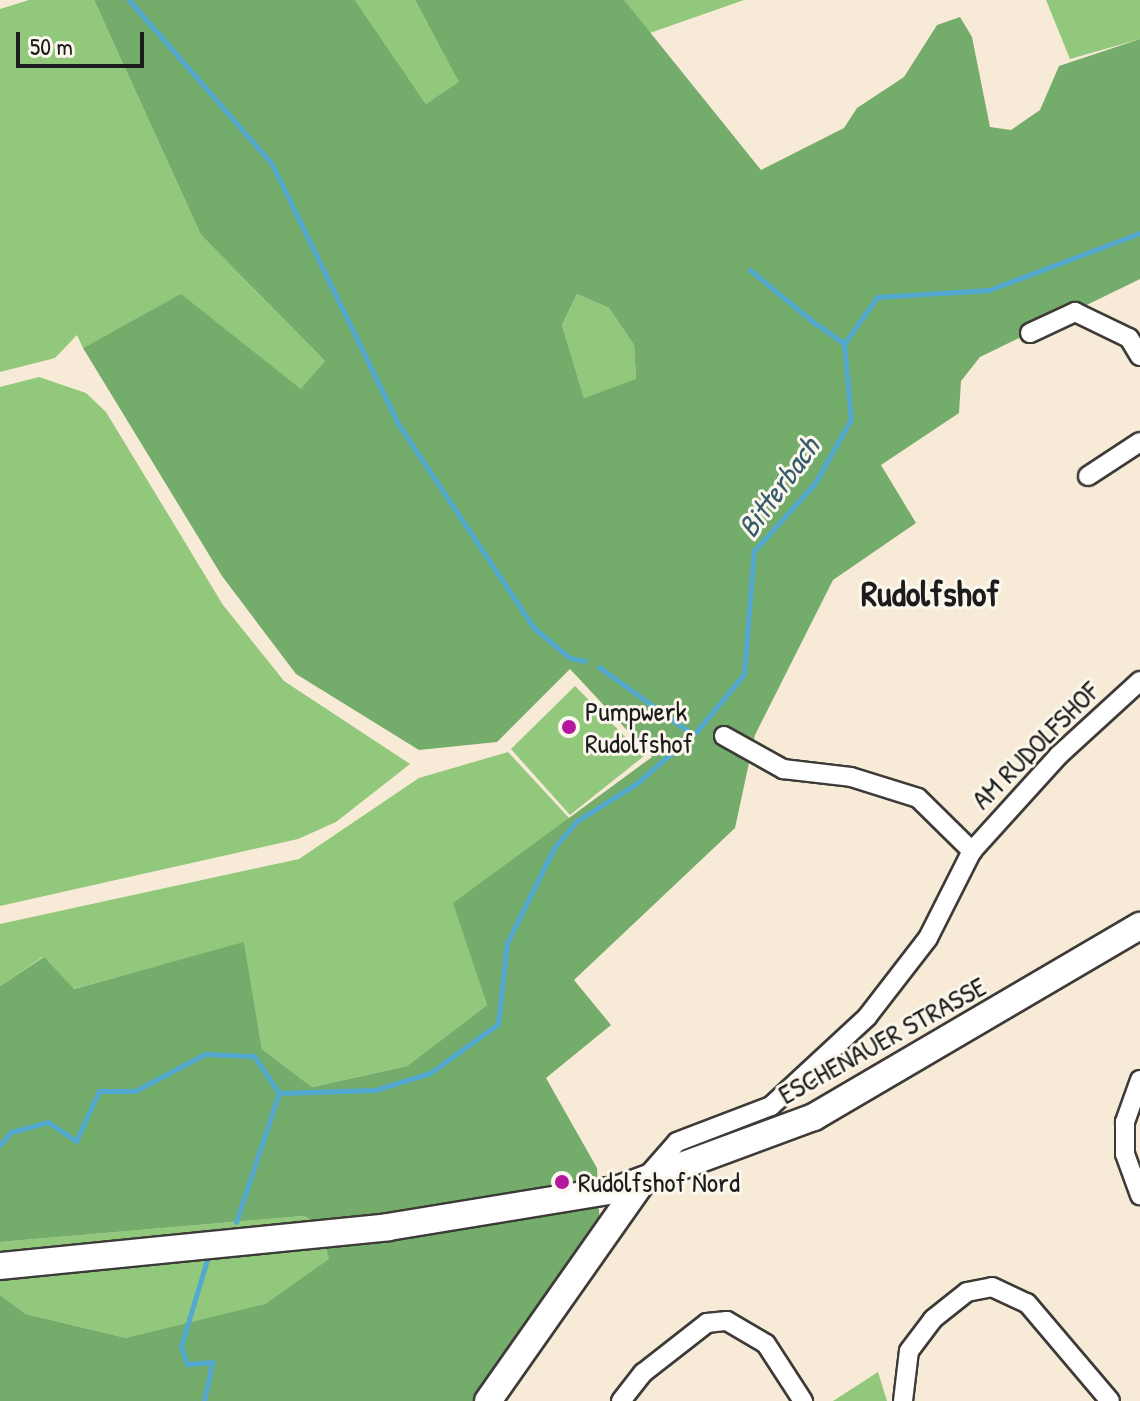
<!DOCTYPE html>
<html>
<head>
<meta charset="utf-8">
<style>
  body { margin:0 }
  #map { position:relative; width:1140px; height:1401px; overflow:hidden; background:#f7ead6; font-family:"Patrick Hand",sans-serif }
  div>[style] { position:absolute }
  .green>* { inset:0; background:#91c87b }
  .forest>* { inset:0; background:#74ac6b }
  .stream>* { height:5px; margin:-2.5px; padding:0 2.5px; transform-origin:2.5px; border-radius:2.5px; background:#53a9d0 }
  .roads { filter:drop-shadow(2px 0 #3d3b38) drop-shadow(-2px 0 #3d3b38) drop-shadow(0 2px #3d3b38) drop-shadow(0 -2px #3d3b38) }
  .street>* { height:18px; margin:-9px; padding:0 9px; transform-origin:9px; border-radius:9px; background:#fff }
  .secondary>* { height:26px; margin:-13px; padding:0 13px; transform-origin:13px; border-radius:13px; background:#fff }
  .dots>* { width:22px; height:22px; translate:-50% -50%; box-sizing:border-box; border:4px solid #fbf7ec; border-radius:50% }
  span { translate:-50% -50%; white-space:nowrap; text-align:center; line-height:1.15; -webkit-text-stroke:6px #fbf7ec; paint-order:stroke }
  .poi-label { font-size:28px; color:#1c1c1c }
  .left { translate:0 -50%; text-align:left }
  .street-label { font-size:28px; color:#1c1c1c }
  .water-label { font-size:30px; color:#355b6d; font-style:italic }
  .district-label { font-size:36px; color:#1c1c1c; font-weight:700 }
  .scale { position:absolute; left:16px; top:32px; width:128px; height:36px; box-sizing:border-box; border:4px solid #1c1c1c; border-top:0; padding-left:10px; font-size:24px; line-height:28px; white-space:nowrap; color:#1c1c1c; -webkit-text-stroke:6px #fbf7ec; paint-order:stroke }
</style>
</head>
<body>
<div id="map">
  <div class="green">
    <i style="clip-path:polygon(29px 0,94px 0,201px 235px,325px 361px,302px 390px,181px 295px,83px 348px,77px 335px,55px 358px,0 372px,0 9px)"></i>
    <i style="clip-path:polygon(355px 0,415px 0,460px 83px,426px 104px)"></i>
    <i style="clip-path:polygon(624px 0,744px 0,647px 34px)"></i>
    <i style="clip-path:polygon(1046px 0,1140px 0,1140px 39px,1070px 59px)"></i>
    <i style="clip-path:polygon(577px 294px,609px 308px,634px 345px,636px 380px,584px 398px,562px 325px)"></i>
    <i style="clip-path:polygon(39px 377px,86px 393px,106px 412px,223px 605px,284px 681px,410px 764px,336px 822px,298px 839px,0 906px,0 387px)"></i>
    <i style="clip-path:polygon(575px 686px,644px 756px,570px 815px,511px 749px)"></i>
    <i style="clip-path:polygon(508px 752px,570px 819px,454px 903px,487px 1005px,407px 1066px,312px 1087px,262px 1049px,244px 943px,73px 989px,43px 957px,0 986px,0 924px,299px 859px,419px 778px)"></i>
    <i style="clip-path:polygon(304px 1216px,321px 1226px,330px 1259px,265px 1304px,196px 1326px,126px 1338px,26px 1314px,0 1295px,0 1242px)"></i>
    <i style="clip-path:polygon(878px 1372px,887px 1401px,833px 1401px)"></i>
  </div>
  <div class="forest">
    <i style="clip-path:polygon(evenodd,94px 0,355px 0,426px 104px,459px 82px,415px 0,624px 0,761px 170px,844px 128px,857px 108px,904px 77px,937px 25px,960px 17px,972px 37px,990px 127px,1011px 130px,1040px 110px,1059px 66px,1140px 39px,1140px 279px,980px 357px,961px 381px,959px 413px,881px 465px,916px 523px,833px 580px,755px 735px,735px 828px,574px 980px,611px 1025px,546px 1078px,597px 1168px,600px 1230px,475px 1401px,0 1401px,0 1295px,26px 1314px,126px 1338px,265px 1304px,329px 1259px,321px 1226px,304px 1216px,0 1242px,0 986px,44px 957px,74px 989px,244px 942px,262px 1049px,312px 1087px,407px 1066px,487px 1005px,453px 903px,652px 757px,570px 669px,497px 742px,419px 750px,296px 674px,222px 576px,83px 348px,181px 294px,301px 389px,325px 361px,201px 235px,94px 0,577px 294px,609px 308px,634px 345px,636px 379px,584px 398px,562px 325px,577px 294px)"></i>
  </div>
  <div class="stream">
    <i style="left:129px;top:0;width:218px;rotate:48.9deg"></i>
    <i style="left:272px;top:164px;width:287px;rotate:64.1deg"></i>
    <i style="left:397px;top:422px;width:246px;rotate:56.4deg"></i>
    <i style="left:533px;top:627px;width:48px;rotate:40deg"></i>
    <i style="left:570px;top:658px;width:15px;rotate:11deg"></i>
    <i style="left:750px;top:270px;width:87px;rotate:39.4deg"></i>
    <i style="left:821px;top:327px;width:29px;rotate:36deg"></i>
    <i style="left:599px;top:667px;width:115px;rotate:35.8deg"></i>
    <i style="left:279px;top:1093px;width:96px;rotate:-1.8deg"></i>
    <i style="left:375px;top:1090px;width:58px;rotate:-17.2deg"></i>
    <i style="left:430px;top:1073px;width:84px;rotate:-35.8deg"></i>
    <i style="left:498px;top:1024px;width:81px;rotate:-83.7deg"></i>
    <i style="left:507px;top:943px;width:106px;rotate:-63.7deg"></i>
    <i style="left:554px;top:848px;width:35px;rotate:-50deg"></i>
    <i style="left:577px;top:821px;width:71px;rotate:-32.3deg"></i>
    <i style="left:637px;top:783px;width:79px;rotate:-40.9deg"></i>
    <i style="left:697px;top:731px;width:74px;rotate:-50.5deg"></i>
    <i style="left:744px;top:674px;width:123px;rotate:-85.4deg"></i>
    <i style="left:754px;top:551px;width:91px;rotate:-48.1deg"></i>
    <i style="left:815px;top:483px;width:73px;rotate:-60.6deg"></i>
    <i style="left:851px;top:419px;width:75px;rotate:-95.3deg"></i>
    <i style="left:844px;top:344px;width:57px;rotate:-54.9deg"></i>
    <i style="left:877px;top:297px;width:112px;rotate:-3.6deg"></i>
    <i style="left:989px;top:290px;width:161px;rotate:-20.7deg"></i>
    <i style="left:0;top:1145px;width:17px;rotate:-50deg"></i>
    <i style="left:11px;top:1132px;width:38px;rotate:-15deg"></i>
    <i style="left:48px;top:1122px;width:34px;rotate:34deg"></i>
    <i style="left:76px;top:1141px;width:55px;rotate:-65.3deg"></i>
    <i style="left:99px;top:1091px;width:36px"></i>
    <i style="left:135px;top:1091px;width:79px;rotate:-27.9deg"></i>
    <i style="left:205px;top:1054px;width:49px;rotate:2.3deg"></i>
    <i style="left:254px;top:1056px;width:45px;rotate:56deg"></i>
    <i style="left:236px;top:1222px;width:136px;rotate:-71.6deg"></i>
    <i style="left:204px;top:1401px;width:40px;rotate:-78deg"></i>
    <i style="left:212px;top:1362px;width:25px;rotate:175deg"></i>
    <i style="left:187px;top:1364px;width:19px;rotate:-108deg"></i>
    <i style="left:181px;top:1346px;width:90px;rotate:-73.2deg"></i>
  </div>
  <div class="roads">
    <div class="street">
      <i style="left:1030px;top:333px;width:50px;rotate:-25deg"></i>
      <i style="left:1075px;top:312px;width:60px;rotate:25.7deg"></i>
      <i style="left:1129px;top:338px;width:21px;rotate:59deg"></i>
      <i style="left:1088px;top:476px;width:62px;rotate:-33.2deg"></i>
      <i style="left:724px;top:736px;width:68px;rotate:29.2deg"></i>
      <i style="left:783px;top:769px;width:68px;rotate:6.7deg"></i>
      <i style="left:851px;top:777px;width:70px;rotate:17.4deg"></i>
      <i style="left:918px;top:798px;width:76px;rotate:44.5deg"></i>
      <i style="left:1140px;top:1080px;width:45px;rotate:109.7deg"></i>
      <i style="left:1125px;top:1122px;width:32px;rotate:90deg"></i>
      <i style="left:1125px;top:1154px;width:44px;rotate:69.9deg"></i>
      <i style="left:642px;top:1182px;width:53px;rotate:-48.8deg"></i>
      <i style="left:677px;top:1142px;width:101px;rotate:-21deg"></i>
      <i style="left:771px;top:1106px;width:131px;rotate:-42.8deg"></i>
      <i style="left:867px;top:1017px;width:100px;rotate:-52.3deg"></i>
      <i style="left:928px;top:938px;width:97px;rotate:-63.2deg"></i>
      <i style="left:972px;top:851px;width:130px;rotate:-47.8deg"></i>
      <i style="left:1059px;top:755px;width:110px;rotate:-42.4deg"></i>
      <i style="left:621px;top:1401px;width:36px;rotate:-52deg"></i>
      <i style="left:643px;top:1373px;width:81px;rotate:-38deg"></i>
      <i style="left:707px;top:1323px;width:20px;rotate:-6deg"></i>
      <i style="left:727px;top:1321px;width:45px;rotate:30.5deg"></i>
      <i style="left:766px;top:1344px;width:68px;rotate:57deg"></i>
      <i style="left:903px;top:1401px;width:50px;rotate:-83.2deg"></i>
      <i style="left:909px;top:1351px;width:40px;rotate:-53deg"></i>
      <i style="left:933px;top:1319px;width:43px;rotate:-38.5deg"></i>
      <i style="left:967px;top:1292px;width:25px;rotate:-11deg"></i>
      <i style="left:992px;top:1287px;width:38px;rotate:25deg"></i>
      <i style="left:1027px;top:1303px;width:128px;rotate:49.7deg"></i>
    </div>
    <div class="secondary">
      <i style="left:0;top:1266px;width:390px;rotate:-5.7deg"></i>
      <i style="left:388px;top:1227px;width:234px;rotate:-9.3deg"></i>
      <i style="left:619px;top:1189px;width:208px;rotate:-20.3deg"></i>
      <i style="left:814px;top:1117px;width:378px;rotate:-30.4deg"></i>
      <i style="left:488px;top:1401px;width:268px;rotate:-54.9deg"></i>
    </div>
  </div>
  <div class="dots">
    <i style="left:569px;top:727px;background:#b5179e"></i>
    <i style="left:562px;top:1182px;background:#b5179e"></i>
  </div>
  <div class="poi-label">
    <span class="left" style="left:585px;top:727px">Pumpwerk<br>Rudolfshof</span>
    <span class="left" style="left:578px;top:1182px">Rudolfshof Nord</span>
  </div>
  <div class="street-label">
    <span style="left:1035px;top:745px;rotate:-45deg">AM RUDOLFSHOF</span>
    <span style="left:882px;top:1040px;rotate:-29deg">ESCHENAUER STRASSE</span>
  </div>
  <div class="water-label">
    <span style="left:778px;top:487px;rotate:-54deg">Bitterbach</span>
  </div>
  <div class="district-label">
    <span style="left:930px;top:593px">Rudolfshof</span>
  </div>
  <div class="scale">50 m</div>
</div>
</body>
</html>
